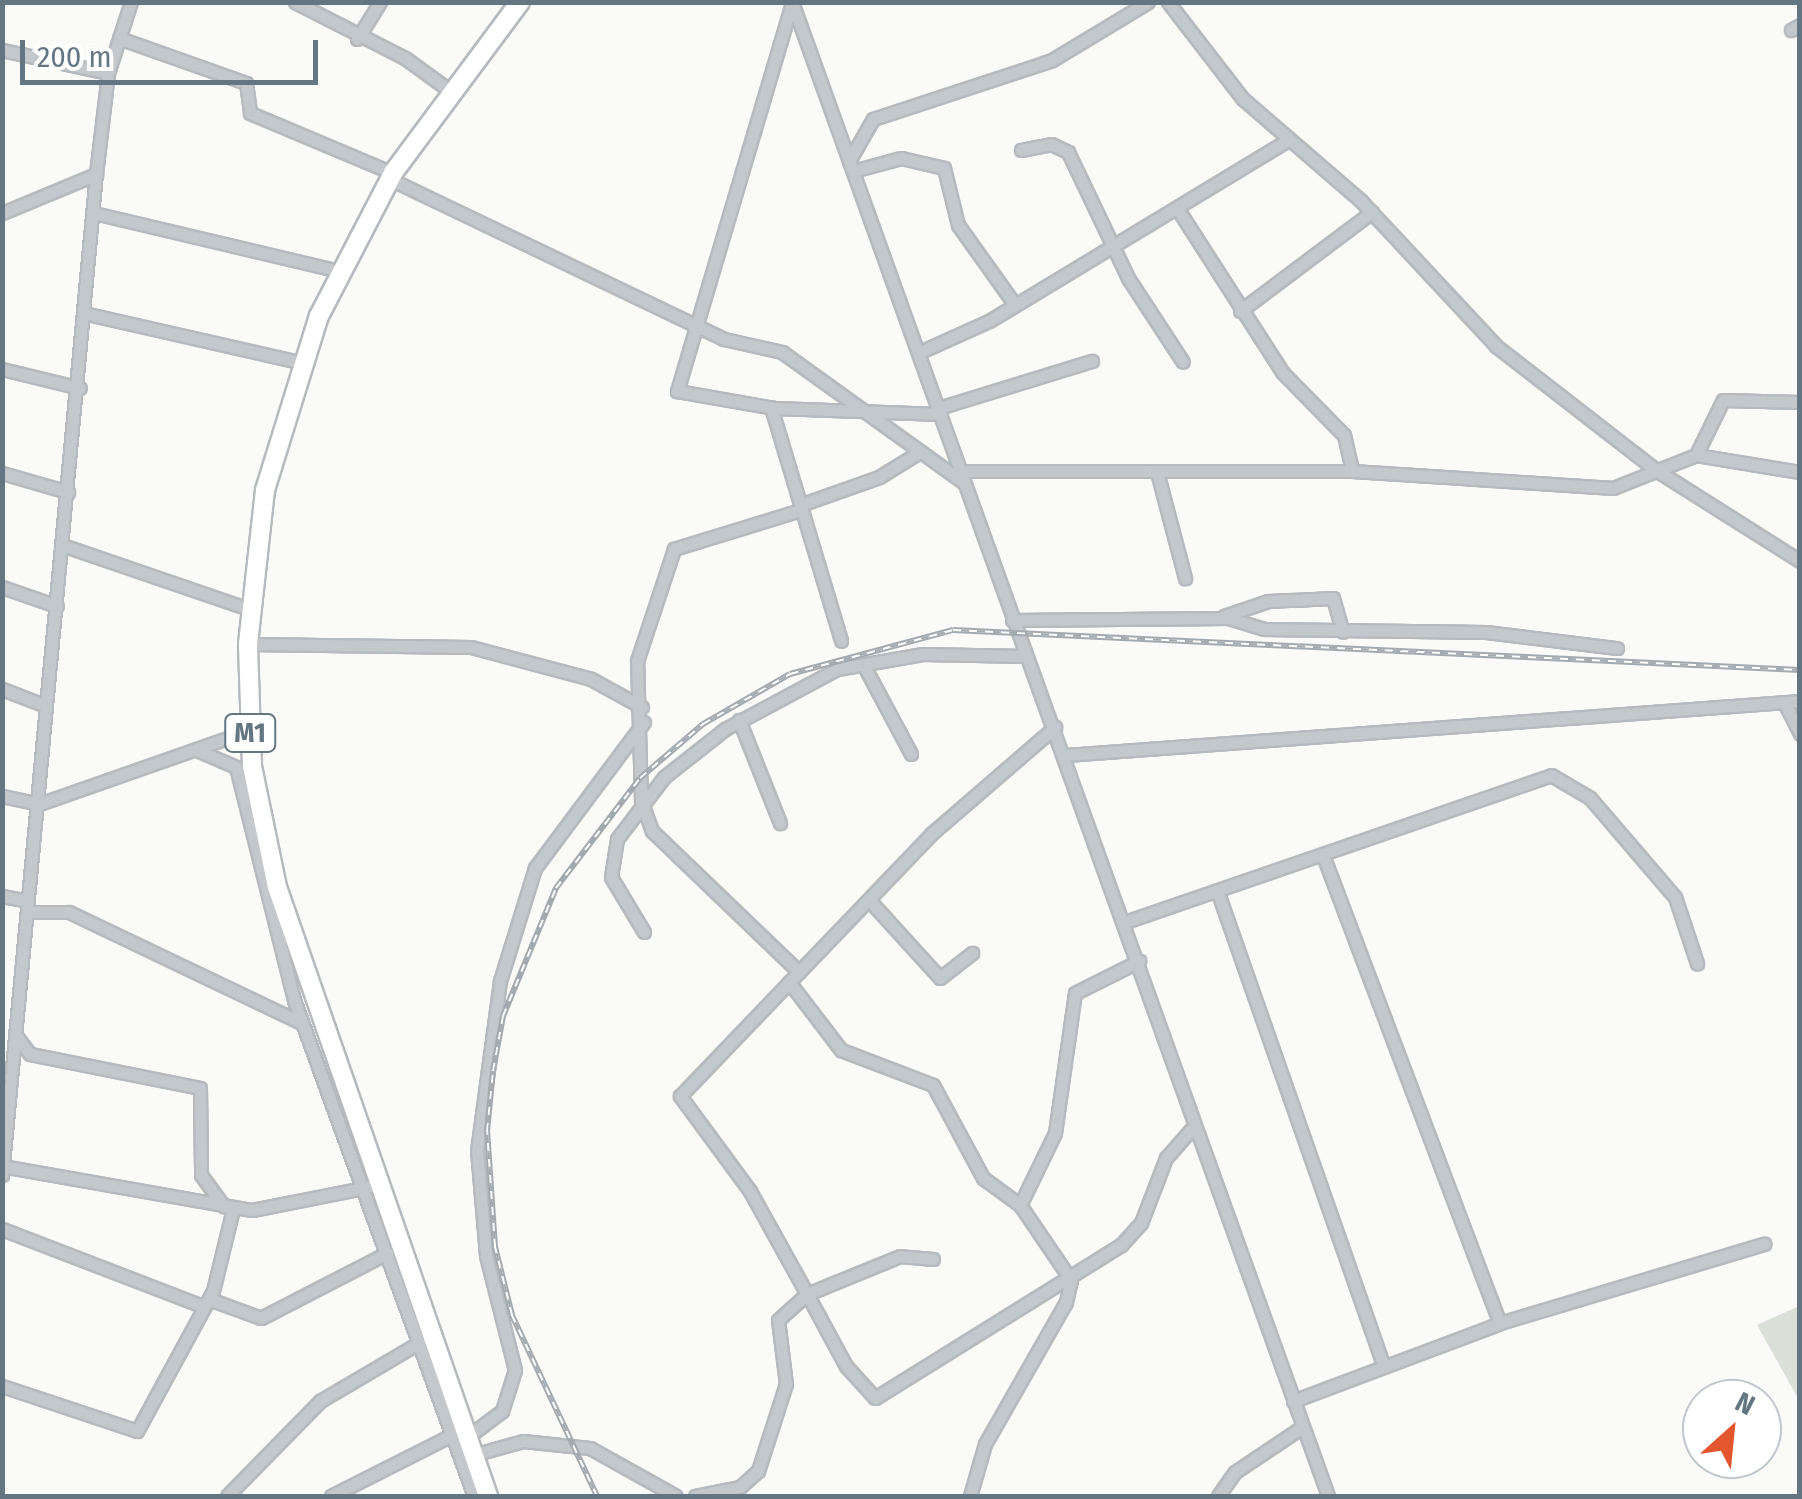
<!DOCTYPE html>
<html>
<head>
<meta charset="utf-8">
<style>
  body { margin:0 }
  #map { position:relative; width:1802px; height:1499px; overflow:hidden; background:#fafaf8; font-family:"Fira Sans Condensed",sans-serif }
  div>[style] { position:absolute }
  .green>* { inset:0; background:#dadfd7 }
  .roads { filter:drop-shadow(2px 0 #b5babe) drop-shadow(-2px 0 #b5babe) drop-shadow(0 2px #b5babe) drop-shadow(0 -2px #b5babe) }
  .minor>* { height:11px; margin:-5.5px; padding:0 5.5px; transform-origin:5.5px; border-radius:5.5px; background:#c3c8cc }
  .primary>* { height:18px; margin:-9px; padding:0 9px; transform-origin:9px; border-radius:9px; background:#fff }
  .rail>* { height:6px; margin-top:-3px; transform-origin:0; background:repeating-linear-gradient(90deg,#fff 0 8px,#a2aab0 0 16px); box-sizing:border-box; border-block:2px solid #a2aab0 }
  span { translate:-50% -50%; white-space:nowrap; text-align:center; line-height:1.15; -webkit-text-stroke:10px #fff; paint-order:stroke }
  .shield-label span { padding:2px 8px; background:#fff; border:2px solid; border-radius:8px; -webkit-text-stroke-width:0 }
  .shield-label { font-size:28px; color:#657683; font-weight:700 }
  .frame { position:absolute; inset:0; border:5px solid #657683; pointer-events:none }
  .north { position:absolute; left:1682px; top:1379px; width:100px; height:100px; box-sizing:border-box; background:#fff; border:2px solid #c1c8cd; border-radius:50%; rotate:27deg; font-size:28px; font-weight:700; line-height:40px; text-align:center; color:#657683 }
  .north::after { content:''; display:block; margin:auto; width:35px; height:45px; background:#e4572e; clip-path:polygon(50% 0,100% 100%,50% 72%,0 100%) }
  .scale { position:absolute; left:20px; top:40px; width:298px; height:45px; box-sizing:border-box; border:5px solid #657683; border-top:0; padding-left:12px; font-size:30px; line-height:35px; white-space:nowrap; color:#657683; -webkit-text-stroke:8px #fff; paint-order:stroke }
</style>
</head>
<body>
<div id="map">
  <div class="green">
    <i style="clip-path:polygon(1799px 1306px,1799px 1400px,1757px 1325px)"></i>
  </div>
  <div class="roads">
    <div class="minor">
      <i style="left:295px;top:2px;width:123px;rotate:27deg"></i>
      <i style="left:405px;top:58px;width:59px;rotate:36.1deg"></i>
      <i style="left:792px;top:2px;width:1587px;rotate:70.26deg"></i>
      <i style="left:1168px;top:2px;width:123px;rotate:52.3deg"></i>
      <i style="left:1243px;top:99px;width:156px;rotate:40.8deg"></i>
      <i style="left:1361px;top:201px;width:198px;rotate:47deg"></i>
      <i style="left:1496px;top:346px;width:202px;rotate:37.8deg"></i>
      <i style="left:1656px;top:470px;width:170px;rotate:32.3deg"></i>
      <i style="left:792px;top:3px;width:405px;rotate:106.5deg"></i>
      <i style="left:677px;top:391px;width:98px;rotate:9.9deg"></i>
      <i style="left:774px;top:408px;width:167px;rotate:2.1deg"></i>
      <i style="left:1791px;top:30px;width:10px;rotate:-29deg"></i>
      <i style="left:119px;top:38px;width:135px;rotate:19.5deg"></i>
      <i style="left:246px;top:83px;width:30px;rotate:82deg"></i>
      <i style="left:250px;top:113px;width:155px;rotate:22.8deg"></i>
      <i style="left:357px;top:39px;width:44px;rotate:-58.1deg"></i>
      <i style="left:2px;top:50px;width:108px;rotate:12.2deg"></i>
      <i style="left:1021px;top:150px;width:31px;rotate:-11deg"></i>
      <i style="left:1051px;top:144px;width:19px;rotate:25deg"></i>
      <i style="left:1068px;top:152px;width:140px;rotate:64.5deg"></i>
      <i style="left:1128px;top:278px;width:100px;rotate:56.8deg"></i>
      <i style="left:849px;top:161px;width:48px;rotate:-60.3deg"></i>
      <i style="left:873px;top:119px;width:188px;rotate:-18.2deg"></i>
      <i style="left:1052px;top:60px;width:112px;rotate:-31.1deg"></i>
      <i style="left:853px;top:171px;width:50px;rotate:-15.2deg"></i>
      <i style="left:901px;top:158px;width:44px;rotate:13.1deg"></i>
      <i style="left:944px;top:168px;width:59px;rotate:76.2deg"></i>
      <i style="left:958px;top:225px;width:98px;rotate:54.5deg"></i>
      <i style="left:390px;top:179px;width:370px;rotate:25.6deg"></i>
      <i style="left:724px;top:339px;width:59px;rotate:12.6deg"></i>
      <i style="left:782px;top:352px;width:223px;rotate:35.7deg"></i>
      <i style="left:1177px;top:208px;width:196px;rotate:57.3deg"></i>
      <i style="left:1283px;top:373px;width:87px;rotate:45.5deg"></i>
      <i style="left:1344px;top:435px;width:37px;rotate:77deg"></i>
      <i style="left:2px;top:213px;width:102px;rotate:-22.5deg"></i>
      <i style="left:94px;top:213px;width:252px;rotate:13.3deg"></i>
      <i style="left:1240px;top:311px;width:165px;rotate:-36.9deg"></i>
      <i style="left:88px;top:314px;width:217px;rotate:12.8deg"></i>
      <i style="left:920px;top:352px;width:76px;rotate:-24.2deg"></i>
      <i style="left:989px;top:321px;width:351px;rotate:-31.2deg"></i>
      <i style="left:2px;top:369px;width:80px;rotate:13.7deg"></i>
      <i style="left:771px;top:407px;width:244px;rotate:73.3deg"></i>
      <i style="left:939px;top:408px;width:160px;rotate:-17.1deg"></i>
      <i style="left:1696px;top:455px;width:61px;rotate:-63.9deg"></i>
      <i style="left:1723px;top:400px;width:77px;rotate:1.5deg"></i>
      <i style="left:959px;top:471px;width:393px"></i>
      <i style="left:1352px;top:471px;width:262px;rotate:3.7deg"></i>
      <i style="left:1613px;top:488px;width:89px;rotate:-21.7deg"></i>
      <i style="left:1696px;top:455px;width:105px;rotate:9.3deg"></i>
      <i style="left:1157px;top:472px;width:110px;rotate:75.2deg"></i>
      <i style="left:2px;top:473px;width:69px;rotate:16.1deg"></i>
      <i style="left:800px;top:505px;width:84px;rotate:-19.5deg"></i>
      <i style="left:879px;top:477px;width:46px;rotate:-31.6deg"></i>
      <i style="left:62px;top:545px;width:198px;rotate:18.9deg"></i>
      <i style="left:2px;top:587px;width:58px;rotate:19.1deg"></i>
      <i style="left:1224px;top:616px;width:46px;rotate:-18.8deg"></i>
      <i style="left:1268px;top:601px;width:65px;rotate:-2.6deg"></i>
      <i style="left:1333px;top:598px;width:35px;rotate:74deg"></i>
      <i style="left:1012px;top:620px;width:216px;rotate:-0.5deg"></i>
      <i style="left:1228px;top:618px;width:38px;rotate:17deg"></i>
      <i style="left:1264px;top:629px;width:222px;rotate:0.8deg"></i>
      <i style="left:1486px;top:632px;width:132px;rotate:7deg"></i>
      <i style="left:248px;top:644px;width:223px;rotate:0.8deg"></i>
      <i style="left:471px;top:647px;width:124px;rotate:14.9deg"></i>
      <i style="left:591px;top:679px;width:58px;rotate:28.8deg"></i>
      <i style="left:863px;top:664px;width:102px;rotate:61.9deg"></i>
      <i style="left:2px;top:689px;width:47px;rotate:21.1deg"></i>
      <i style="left:1784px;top:702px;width:36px;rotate:63deg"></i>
      <i style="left:739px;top:720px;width:111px;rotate:68.3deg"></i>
      <i style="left:199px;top:751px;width:40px;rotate:23.4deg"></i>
      <i style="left:236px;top:767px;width:240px;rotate:76deg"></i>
      <i style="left:294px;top:1000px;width:528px;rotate:70.05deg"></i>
      <i style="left:1066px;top:755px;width:736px;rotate:-4.21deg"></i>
      <i style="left:2px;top:796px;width:38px;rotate:12deg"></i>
      <i style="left:39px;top:804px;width:224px;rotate:-19.3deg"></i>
      <i style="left:1324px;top:858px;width:497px;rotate:69.3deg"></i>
      <i style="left:1218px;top:893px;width:502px;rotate:70.7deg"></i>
      <i style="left:2px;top:896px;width:26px;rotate:11deg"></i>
      <i style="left:869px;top:900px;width:105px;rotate:47.7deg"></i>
      <i style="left:940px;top:978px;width:41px;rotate:-38deg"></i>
      <i style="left:28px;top:912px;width:41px"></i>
      <i style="left:69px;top:912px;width:258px;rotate:25.5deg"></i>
      <i style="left:1125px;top:922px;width:451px;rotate:-19deg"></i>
      <i style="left:1551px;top:775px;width:45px;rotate:30.5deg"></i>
      <i style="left:1590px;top:798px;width:130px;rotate:49.4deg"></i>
      <i style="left:1675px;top:897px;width:70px;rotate:71.6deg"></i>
      <i style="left:644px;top:932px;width:64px;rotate:-121deg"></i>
      <i style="left:611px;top:877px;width:38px;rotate:-81deg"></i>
      <i style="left:617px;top:839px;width:78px;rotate:-52.8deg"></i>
      <i style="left:664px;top:777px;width:78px;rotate:-38.2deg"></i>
      <i style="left:725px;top:729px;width:127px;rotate:-28.2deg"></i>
      <i style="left:837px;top:669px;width:87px;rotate:-9.9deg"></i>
      <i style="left:923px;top:654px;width:103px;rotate:1.1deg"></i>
      <i style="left:799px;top:972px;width:204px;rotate:-136.2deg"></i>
      <i style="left:652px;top:831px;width:33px;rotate:-110deg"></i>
      <i style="left:641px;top:800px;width:139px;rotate:-91.6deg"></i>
      <i style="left:637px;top:661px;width:118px;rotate:-71.7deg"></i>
      <i style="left:674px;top:549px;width:133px;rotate:-17.1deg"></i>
      <i style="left:789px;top:982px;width:86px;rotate:52.6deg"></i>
      <i style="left:841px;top:1050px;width:98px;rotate:20.8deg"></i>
      <i style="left:933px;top:1085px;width:106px;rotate:61.7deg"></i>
      <i style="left:983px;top:1178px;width:46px;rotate:36.1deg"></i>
      <i style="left:1020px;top:1205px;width:91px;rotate:55.8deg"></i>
      <i style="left:1071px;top:1280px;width:23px;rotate:103deg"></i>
      <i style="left:1066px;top:1302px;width:163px;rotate:119.7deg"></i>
      <i style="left:985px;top:1444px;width:54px;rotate:106.1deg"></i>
      <i style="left:17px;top:1037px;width:21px;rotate:53deg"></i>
      <i style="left:30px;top:1054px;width:173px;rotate:11.3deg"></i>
      <i style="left:200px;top:1088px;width:87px;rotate:89.3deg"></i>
      <i style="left:201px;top:1175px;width:39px;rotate:54deg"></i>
      <i style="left:2px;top:1166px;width:254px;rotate:10deg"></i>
      <i style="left:252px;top:1210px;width:118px;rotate:-11.2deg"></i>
      <i style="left:2px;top:1175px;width:1005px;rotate:-84.64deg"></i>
      <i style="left:96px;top:174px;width:102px;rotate:-83.2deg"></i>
      <i style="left:108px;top:73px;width:75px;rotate:-72.1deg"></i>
      <i style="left:1020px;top:1205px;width:80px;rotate:-64.1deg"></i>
      <i style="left:1055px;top:1133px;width:141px;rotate:-81.9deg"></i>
      <i style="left:1075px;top:993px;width:72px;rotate:-26.6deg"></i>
      <i style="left:2px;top:1229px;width:217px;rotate:21deg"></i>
      <i style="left:933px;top:1259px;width:33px;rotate:-175deg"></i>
      <i style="left:900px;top:1256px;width:100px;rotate:157.8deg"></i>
      <i style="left:807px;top:1294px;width:82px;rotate:61.6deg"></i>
      <i style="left:846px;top:1366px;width:43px;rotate:47.8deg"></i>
      <i style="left:875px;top:1398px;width:290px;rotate:-31.9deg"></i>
      <i style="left:1121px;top:1245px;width:30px;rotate:-48deg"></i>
      <i style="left:1141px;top:1223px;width:70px;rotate:-69deg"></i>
      <i style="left:1166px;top:1158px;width:43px;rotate:-48.8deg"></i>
      <i style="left:209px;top:1299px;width:55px;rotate:20.1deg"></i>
      <i style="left:261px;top:1318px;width:142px;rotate:-27.3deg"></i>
      <i style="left:2px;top:1386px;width:142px;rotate:18.4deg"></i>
      <i style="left:137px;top:1431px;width:159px;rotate:-61.5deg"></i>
      <i style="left:213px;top:1291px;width:84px;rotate:-76.3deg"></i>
      <i style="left:1293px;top:1401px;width:221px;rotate:-20.6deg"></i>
      <i style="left:1500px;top:1323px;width:276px;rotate:-16.7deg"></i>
      <i style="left:466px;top:1438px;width:45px;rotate:-36.9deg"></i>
      <i style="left:502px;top:1411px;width:43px;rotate:-72.4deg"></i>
      <i style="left:515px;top:1370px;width:119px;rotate:-104.2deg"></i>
      <i style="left:486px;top:1255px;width:104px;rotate:-94.9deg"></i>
      <i style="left:477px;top:1151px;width:172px;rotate:-82.3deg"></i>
      <i style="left:500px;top:981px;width:118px;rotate:-72.8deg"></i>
      <i style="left:535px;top:868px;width:182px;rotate:-53.3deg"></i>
      <i style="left:473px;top:1455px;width:52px;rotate:-15.6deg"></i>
      <i style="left:523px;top:1441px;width:67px;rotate:6deg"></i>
      <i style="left:590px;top:1448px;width:98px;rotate:29.2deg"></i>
      <i style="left:227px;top:1496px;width:133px;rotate:-45.6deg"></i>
      <i style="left:320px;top:1401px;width:116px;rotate:-30.5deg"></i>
      <i style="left:331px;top:1496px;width:136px;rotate:-26.8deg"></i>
      <i style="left:695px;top:1496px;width:46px;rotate:-11.3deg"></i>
      <i style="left:740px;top:1487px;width:24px;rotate:-42deg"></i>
      <i style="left:758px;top:1471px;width:91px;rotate:-72.2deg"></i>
      <i style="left:786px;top:1384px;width:64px;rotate:-97.1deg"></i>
      <i style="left:778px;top:1320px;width:39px;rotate:-42deg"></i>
      <i style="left:807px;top:1294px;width:118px;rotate:-119deg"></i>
      <i style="left:750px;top:1191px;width:118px;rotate:-126.4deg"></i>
      <i style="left:680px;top:1096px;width:363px;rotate:-46.2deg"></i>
      <i style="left:931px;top:834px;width:164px;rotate:-40.8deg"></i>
      <i style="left:1218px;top:1496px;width:29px;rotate:-55deg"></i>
      <i style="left:1235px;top:1472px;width:81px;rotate:-33.9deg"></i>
    </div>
    <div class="primary">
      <i style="left:488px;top:1496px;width:645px;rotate:-109.11deg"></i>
      <i style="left:277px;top:887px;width:124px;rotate:-101.7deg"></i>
      <i style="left:252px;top:766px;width:122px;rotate:-91.9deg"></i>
      <i style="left:248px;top:644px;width:155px;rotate:-83.7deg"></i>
      <i style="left:265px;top:490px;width:182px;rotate:-72.8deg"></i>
      <i style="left:319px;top:316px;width:161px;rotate:-62.6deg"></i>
      <i style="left:393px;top:173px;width:213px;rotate:-53.4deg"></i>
    </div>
  </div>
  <div class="rail">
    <i style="left:597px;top:1496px;width:200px;rotate:-115.2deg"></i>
    <i style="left:512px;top:1315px;width:70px;rotate:-104deg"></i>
    <i style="left:495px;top:1247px;width:116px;rotate:-93.9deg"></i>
    <i style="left:487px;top:1131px;width:60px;rotate:-84.3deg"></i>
    <i style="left:493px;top:1071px;width:56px;rotate:-79.7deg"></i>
    <i style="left:503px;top:1016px;width:139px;rotate:-67.5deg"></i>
    <i style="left:556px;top:888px;width:138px;rotate:-52.6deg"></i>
    <i style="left:640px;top:778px;width:83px;rotate:-40.6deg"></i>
    <i style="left:703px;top:724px;width:100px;rotate:-29.9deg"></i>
    <i style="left:790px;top:674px;width:169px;rotate:-15.1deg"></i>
    <i style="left:953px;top:630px;width:848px;rotate:2.7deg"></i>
  </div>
  <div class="shield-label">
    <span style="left:250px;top:733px">M1</span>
  </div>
  <div class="frame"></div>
  <div class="north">N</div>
  <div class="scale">200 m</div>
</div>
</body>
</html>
